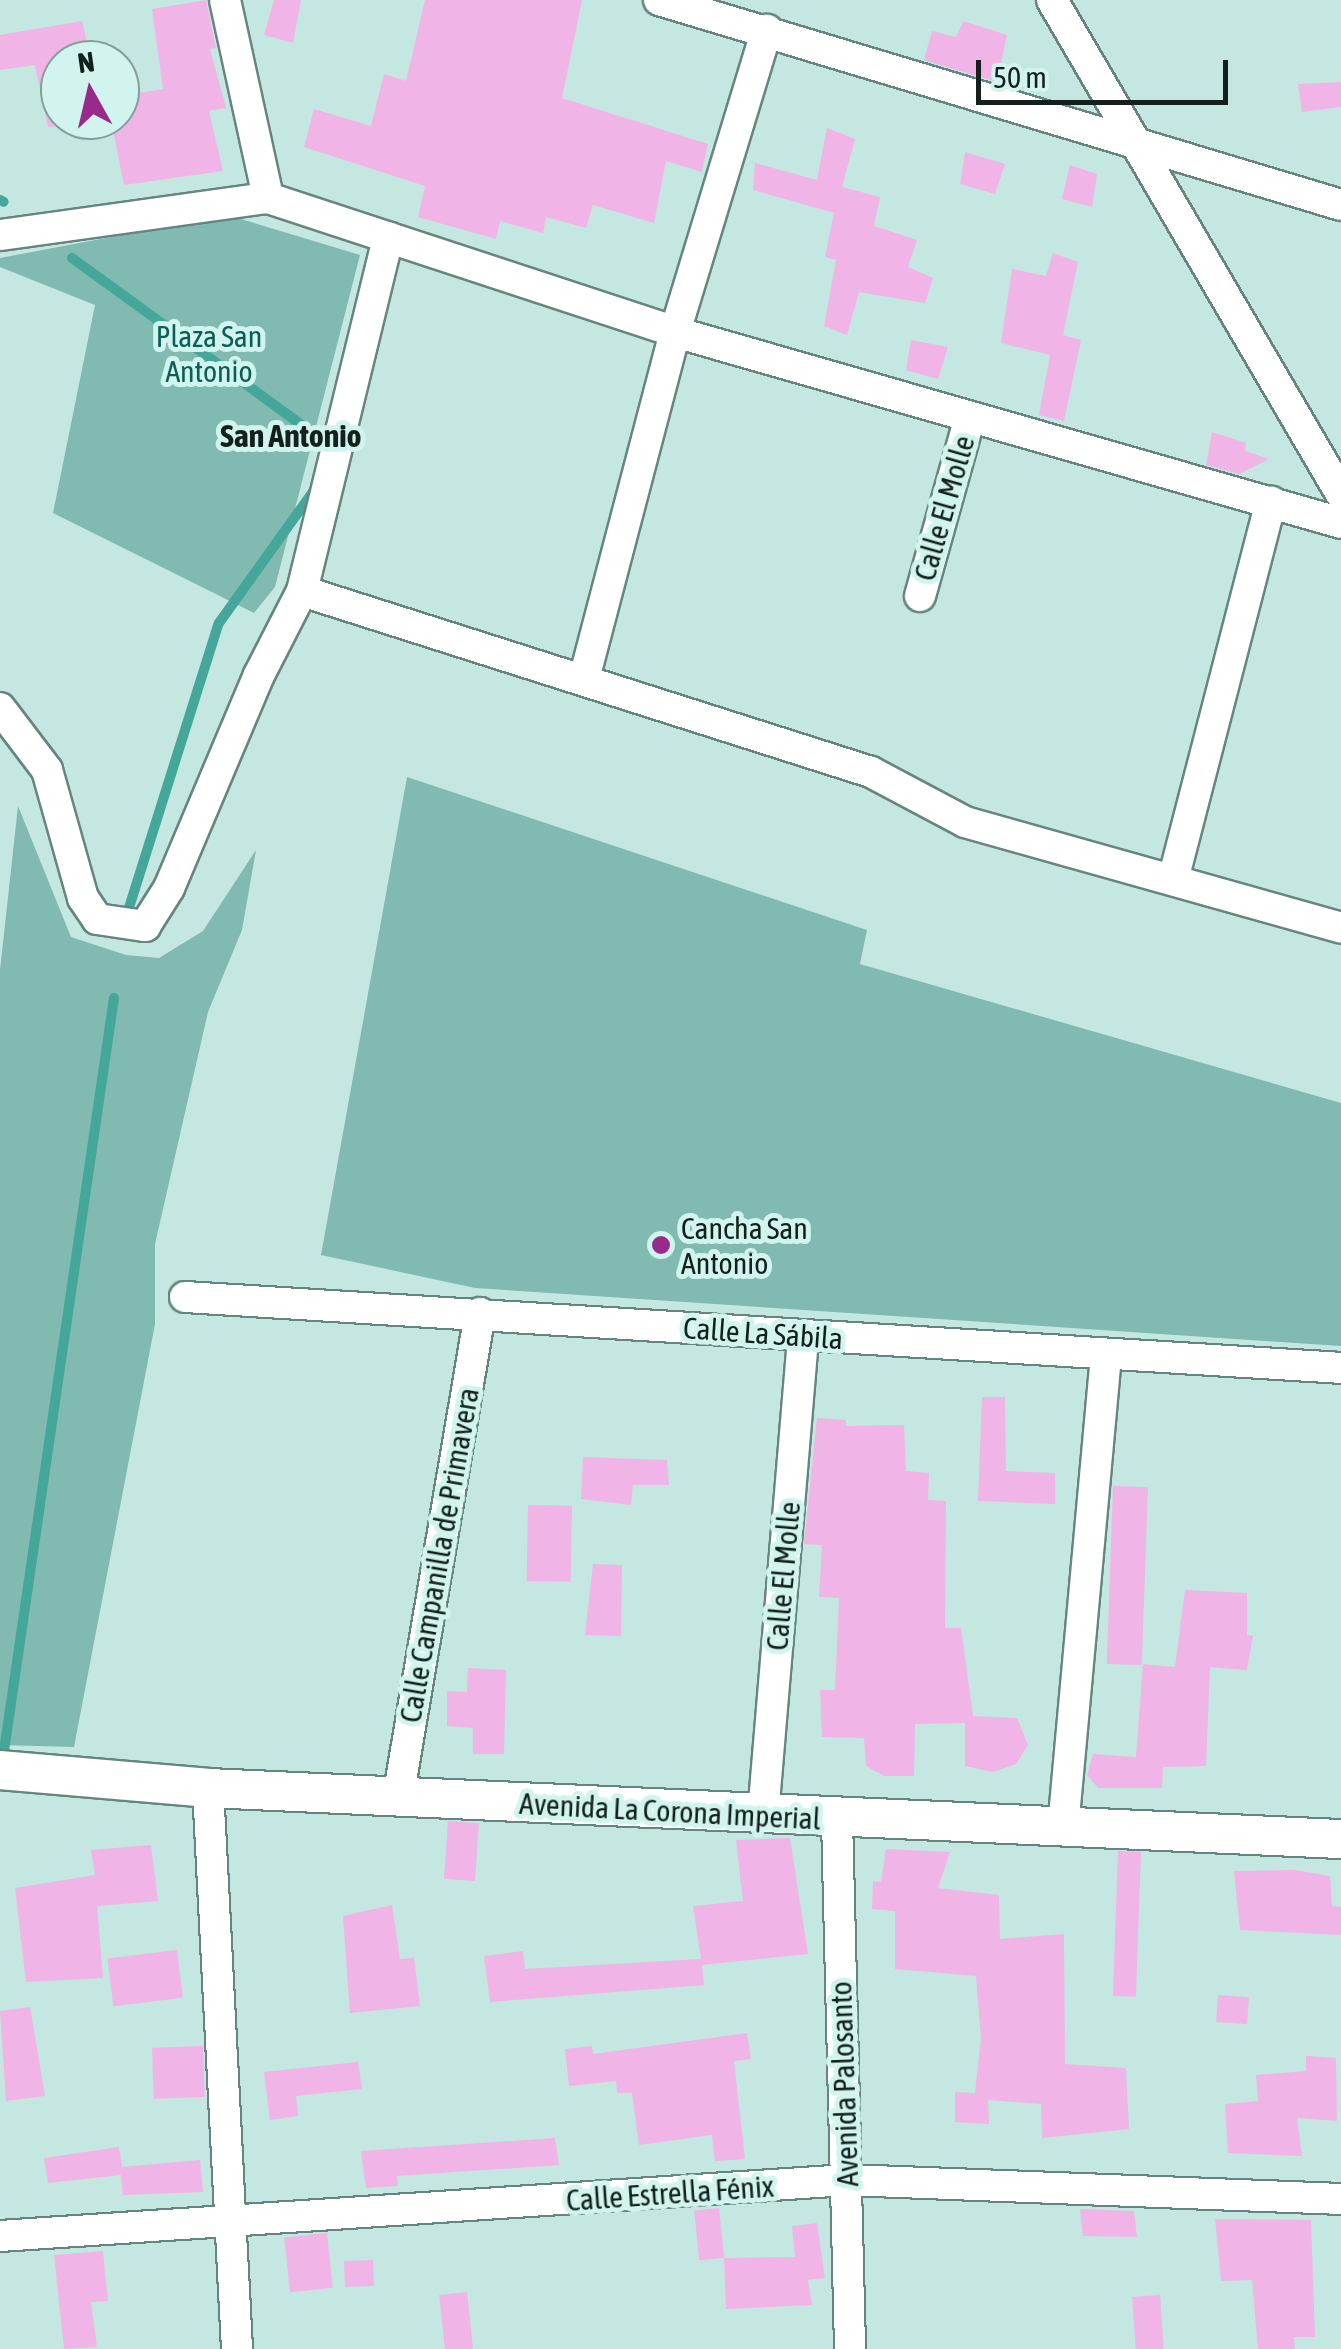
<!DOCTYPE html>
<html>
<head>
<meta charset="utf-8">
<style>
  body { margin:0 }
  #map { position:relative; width:1341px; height:2349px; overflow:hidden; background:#c5e7e1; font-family:"Asap Condensed",sans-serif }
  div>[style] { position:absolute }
  .green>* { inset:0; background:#81bab0 }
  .stream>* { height:10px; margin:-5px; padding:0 5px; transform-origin:5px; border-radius:5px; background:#44a79a }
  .building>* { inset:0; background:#f0b4e6; transform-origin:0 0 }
  .roads { filter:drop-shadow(2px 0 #668580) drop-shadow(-2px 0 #668580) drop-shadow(0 2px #668580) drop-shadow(0 -2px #668580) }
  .minor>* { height:30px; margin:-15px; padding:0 15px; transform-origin:15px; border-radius:15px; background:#fff }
  .tertiary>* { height:38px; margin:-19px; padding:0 19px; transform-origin:19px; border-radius:19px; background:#fff }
  .dots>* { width:28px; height:28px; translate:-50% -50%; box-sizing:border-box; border:5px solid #d2f4ee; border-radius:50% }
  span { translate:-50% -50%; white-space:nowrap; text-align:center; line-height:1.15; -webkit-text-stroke:10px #d2f4ee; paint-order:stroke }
  .park-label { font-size:30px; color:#095e55 }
  .street-label { font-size:30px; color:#13201e }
  .poi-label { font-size:30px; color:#13201e }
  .left { translate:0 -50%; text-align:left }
  .neighbourhood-label { font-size:32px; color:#13201e; font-weight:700 }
  .north { position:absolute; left:40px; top:40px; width:100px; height:100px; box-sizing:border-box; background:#d2f4ee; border:2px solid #869f9b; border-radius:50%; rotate:352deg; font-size:28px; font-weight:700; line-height:40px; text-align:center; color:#13201e }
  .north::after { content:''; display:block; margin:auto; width:35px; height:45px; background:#972a8b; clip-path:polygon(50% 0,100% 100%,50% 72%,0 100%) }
  .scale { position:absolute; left:976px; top:60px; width:252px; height:45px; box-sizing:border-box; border:5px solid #13201e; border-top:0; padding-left:12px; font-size:30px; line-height:35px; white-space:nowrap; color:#13201e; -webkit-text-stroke:8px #d2f4ee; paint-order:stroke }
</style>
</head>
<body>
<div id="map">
  <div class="green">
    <i style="clip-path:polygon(228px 215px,360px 255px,275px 587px,254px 613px,53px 513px,95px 305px,0 267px,0 258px)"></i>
    <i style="clip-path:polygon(407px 777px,867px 930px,860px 964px,1341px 1103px,1341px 1346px,475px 1288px,321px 1255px)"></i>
    <i style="clip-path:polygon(18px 806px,71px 937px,126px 955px,159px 958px,203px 931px,256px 850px,242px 930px,208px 1012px,155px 1244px,155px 1324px,74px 1747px,0 1745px,0 970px)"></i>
  </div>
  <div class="stream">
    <i style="left:0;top:200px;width:4px;rotate:27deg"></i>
    <i style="left:72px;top:258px;width:306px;rotate:36deg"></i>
    <i style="left:320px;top:438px;width:15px;rotate:67deg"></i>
    <i style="left:127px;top:914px;width:305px;rotate:-72.5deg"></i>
    <i style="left:219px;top:623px;width:168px;rotate:-54.4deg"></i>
    <i style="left:4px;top:1751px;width:761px;rotate:-81.69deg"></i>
  </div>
  <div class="building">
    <i style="clip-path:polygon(206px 0,216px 48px,210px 49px,226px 108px,209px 111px,223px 171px,124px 185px,111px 120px,120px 120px,120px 96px,163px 89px,152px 9px)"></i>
    <i style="clip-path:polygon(274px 0,301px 0,293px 43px,264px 35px)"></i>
    <i style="clip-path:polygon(425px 0,582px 0,562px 98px,708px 144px,702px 172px,666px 161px,654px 223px,593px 205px,586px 228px,546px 217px,543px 233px,500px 221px,496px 239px,418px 217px,425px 186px,304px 147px,314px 109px,371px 126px,384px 74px,406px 81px)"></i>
    <i style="clip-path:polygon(82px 21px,91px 60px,60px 60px,60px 126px,48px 127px,35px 65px,0 70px,0 35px)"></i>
    <i style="clip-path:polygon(963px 21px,1007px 35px,997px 82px,924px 60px,932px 31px,956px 37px)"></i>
    <i style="clip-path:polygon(1341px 82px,1341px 107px,1302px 112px,1298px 84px)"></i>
    <i style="clip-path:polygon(827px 128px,855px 139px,842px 187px,880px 197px,874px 226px,917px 240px,908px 267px,933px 278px,925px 303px,859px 292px,847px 335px,824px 326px,836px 260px,825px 257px,834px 213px,753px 190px,755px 163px,817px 180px)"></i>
    <i style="clip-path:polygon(965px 152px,1005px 164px,995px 194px,960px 184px)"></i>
    <i style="clip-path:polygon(1070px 165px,1097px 174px,1092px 207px,1062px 199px)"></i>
    <i style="clip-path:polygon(1053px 253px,1078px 262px,1063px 335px,1081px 340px,1064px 421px,1039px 415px,1050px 355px,1001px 343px,1012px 269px,1046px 276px)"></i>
    <i style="clip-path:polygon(911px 340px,948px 347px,938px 379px,906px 370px)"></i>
    <i style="clip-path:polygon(1212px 432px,1246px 443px,1245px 451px,1269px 459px,1239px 474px,1206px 465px)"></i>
    <i style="clip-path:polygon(982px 1397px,1005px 1397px,1006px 1471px,1055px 1473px,1055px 1504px,978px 1501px)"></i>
    <i style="clip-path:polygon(817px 1418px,846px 1420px,846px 1426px,904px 1425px,906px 1471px,929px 1473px,928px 1500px,946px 1501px,945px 1628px,961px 1628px,973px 1716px,1017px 1718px,1028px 1745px,1016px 1764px,993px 1772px,965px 1766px,965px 1723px,915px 1724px,914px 1776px,884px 1776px,866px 1766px,864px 1738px,822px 1737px,820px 1690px,835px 1690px,839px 1598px,819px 1597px,822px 1545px,804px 1544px)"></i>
    <i style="clip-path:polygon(583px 1457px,667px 1460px,669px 1485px,633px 1485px,631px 1505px,581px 1499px)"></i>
    <i style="left:1113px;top:1486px;width:35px;height:178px;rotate:2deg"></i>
    <i style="left:528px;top:1505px;width:44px;height:76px;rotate:1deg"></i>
    <i style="clip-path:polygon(593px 1564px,622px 1565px,621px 1636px,585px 1635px)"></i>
    <i style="clip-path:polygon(1185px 1590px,1247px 1593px,1247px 1635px,1253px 1636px,1247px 1670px,1210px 1667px,1206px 1766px,1163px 1767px,1162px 1788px,1098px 1788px,1087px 1775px,1093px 1754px,1136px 1757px,1143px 1664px,1175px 1667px)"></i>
    <i style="clip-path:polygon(468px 1668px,506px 1670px,504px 1754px,473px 1754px,473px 1728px,447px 1726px,447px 1691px,467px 1692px)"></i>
    <i style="left:448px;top:1821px;width:31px;height:58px;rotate:4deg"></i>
    <i style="clip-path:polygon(790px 1838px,808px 1954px,702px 1965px,704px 1985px,490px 2002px,484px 1956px,523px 1951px,525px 1969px,701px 1959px,693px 1906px,743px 1901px,736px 1840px)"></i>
    <i style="clip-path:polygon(151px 1845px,158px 1901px,97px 1906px,103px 1978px,26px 1982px,15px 1888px,95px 1875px,91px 1850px)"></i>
    <i style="clip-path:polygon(886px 1849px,950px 1852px,938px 1888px,999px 1895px,1000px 1939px,1064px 1934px,1065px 2064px,1126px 2068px,1129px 2129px,1042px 2138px,1041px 2104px,988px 2100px,989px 2124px,955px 2122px,955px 2092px,975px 2093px,981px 2038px,976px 1976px,895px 1969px,895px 1911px,872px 1909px,873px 1881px,881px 1882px)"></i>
    <i style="left:1118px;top:1851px;width:23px;height:145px;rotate:2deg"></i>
    <i style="clip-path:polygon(1295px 1870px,1330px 1876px,1332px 1906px,1341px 1907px,1341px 1935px,1240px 1930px,1234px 1871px)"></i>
    <i style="clip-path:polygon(392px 1905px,400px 1959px,414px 1958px,420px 2006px,350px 2013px,343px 1916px)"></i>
    <i style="left:177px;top:1950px;width:48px;height:70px;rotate:83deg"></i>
    <i style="left:1218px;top:1995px;width:31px;height:27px;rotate:4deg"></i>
    <i style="clip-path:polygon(30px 2007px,45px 2096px,6px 2101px,0 2011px)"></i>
    <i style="clip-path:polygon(747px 2033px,751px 2059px,734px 2061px,745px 2159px,715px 2161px,712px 2135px,639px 2145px,632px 2093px,617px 2093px,616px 2081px,569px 2086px,565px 2049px,592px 2046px,593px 2054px)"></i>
    <i style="left:203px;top:2046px;width:51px;height:51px;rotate:88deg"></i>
    <i style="clip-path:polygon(1306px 2056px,1336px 2058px,1337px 2121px,1297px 2118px,1302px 2156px,1228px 2153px,1225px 2104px,1258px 2101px,1256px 2075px,1306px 2071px)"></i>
    <i style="clip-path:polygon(358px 2062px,362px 2089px,296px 2096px,298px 2116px,270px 2120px,264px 2072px)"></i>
    <i style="clip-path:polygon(555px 2138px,559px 2165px,397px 2176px,398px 2186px,366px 2188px,361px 2151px)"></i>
    <i style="clip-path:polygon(119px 2147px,122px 2167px,200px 2160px,203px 2192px,123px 2195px,121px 2175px,48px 2183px,44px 2158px)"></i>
    <i style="left:719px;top:2208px;width:50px;height:25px;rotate:84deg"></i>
    <i style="clip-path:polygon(1080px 2209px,1134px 2211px,1137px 2237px,1083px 2236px)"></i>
    <i style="clip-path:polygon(1215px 2219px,1311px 2220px,1315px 2337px,1294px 2337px,1295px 2349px,1258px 2349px,1252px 2280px,1221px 2281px)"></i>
    <i style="clip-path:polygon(817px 2223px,825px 2278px,808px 2280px,812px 2305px,726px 2309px,724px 2258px,795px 2257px,792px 2226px)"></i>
    <i style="left:327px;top:2233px;width:55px;height:43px;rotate:84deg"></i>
    <i style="clip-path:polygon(103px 2251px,108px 2301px,91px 2302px,97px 2347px,64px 2349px,54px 2255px)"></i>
    <i style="left:373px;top:2260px;width:26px;height:29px;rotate:88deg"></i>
    <i style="left:467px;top:2292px;width:57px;height:28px;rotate:84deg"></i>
    <i style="left:1160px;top:2295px;width:54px;height:28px;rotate:86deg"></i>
  </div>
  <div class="roads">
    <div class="minor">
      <i style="left:225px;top:0;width:203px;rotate:77.7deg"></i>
      <i style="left:268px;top:198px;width:428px;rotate:18.2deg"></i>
      <i style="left:675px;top:332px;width:693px;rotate:16deg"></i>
      <i style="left:659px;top:0;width:712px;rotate:16.73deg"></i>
      <i style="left:1052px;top:0;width:572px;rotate:59.67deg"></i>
      <i style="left:0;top:235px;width:271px;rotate:-7.9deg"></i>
      <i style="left:302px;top:591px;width:597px;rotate:17.65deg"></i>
      <i style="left:871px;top:772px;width:106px;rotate:28deg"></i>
      <i style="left:965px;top:822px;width:391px;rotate:15.7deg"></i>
      <i style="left:920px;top:596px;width:183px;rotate:-74.4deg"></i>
      <i style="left:584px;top:679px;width:359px;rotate:-75.3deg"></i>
      <i style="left:675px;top:332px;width:316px;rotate:-73.1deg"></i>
      <i style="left:0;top:708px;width:78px;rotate:52.8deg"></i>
      <i style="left:47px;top:770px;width:133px;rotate:74.3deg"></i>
      <i style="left:83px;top:898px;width:25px;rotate:56deg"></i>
      <i style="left:97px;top:919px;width:49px;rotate:8.3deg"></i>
      <i style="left:145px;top:926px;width:45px;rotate:-57.7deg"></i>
      <i style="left:169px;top:888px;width:231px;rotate:-67.1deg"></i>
      <i style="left:259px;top:675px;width:94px;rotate:-62.9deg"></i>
      <i style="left:302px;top:591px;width:364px;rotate:-76.3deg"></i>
      <i style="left:1173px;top:880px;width:391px;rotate:-75.5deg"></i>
      <i style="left:185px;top:1297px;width:1158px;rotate:3.51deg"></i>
      <i style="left:208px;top:1788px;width:562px;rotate:87.04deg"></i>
      <i style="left:398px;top:1798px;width:492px;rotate:-80.4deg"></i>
      <i style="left:763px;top:1815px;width:480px;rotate:-85.2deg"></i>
      <i style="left:837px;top:1819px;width:530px;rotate:88.59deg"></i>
      <i style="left:1063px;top:1828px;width:476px;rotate:-84.8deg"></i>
      <i style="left:0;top:2236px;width:849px;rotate:-3.78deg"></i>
      <i style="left:847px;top:2180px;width:494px;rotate:2.2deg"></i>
    </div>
    <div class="tertiary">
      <i style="left:0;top:1770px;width:209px;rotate:4.9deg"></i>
      <i style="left:208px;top:1788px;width:1134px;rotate:2.58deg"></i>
    </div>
  </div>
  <div class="dots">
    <i style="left:661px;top:1245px;background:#972a8b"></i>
  </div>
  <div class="park-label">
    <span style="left:209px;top:353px">Plaza San<br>Antonio</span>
  </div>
  <div class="street-label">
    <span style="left:944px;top:508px;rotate:-74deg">Calle El Molle</span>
    <span style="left:763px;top:1333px;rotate:4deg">Calle La Sábila</span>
    <span style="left:439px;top:1555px;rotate:-80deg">Calle Campanilla de Primavera</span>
    <span style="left:783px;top:1576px;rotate:-85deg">Calle El Molle</span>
    <span style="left:670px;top:1811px;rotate:3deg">Avenida La Corona Imperial</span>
    <span style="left:844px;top:2084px;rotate:-92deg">Avenida Palosanto</span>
    <span style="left:670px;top:2193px;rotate:-4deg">Calle Estrella Fénix</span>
  </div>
  <div class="poi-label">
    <span class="left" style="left:681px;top:1245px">Cancha San<br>Antonio</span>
  </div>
  <div class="neighbourhood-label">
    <span style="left:291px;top:436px">San Antonio</span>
  </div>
  <div class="north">N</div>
  <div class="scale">50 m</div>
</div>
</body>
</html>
